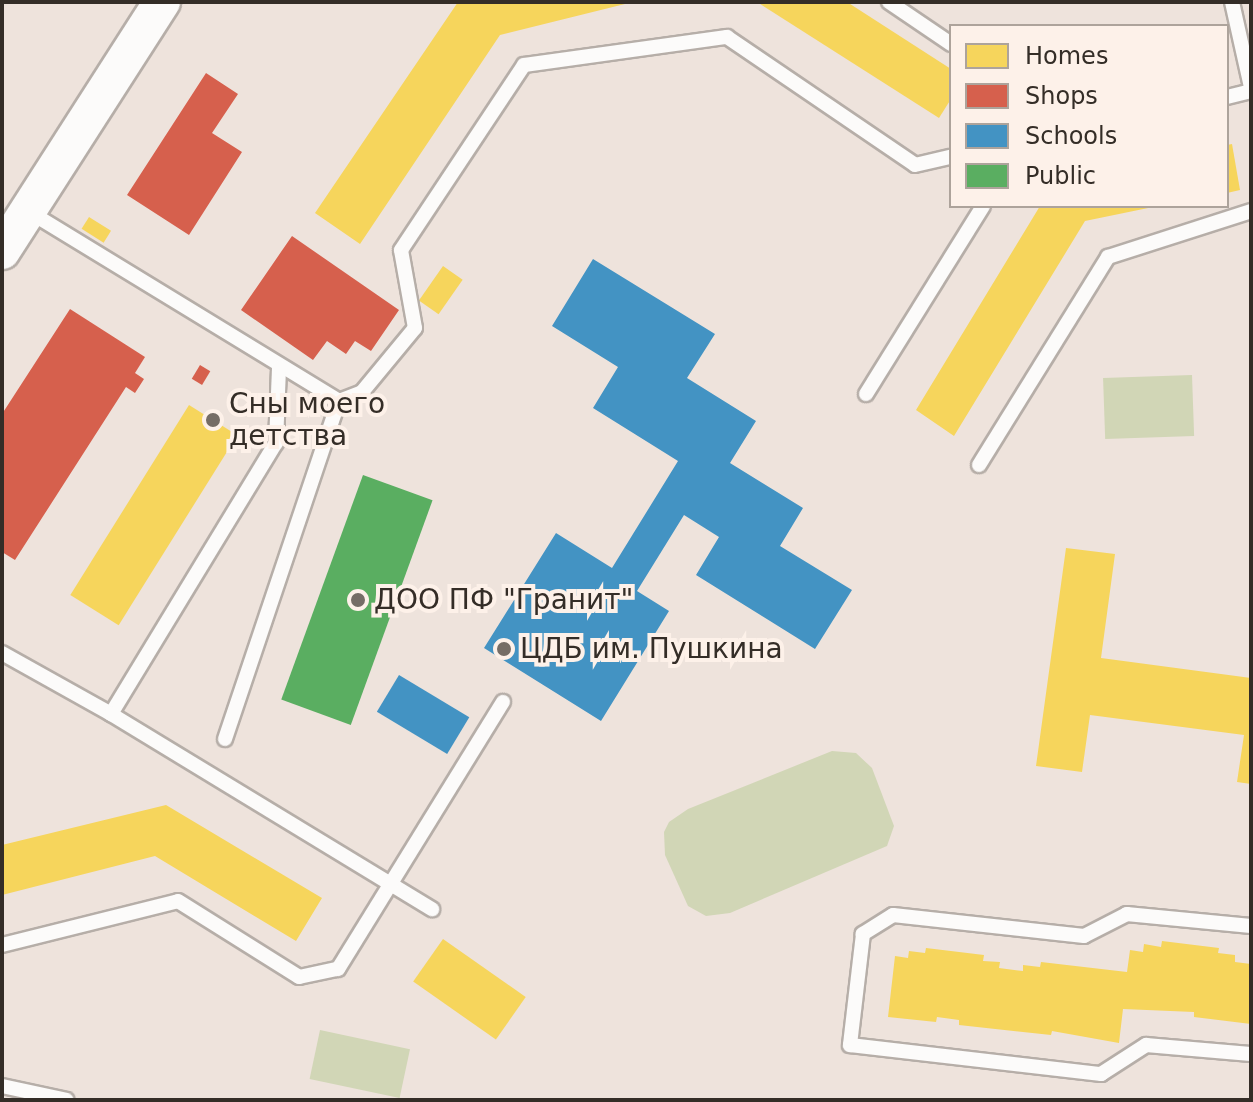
<!DOCTYPE html>
<html>
<head>
<meta charset="utf-8">
<style>
  body { margin:0 }
  #map { position:relative; width:1253px; height:1102px; overflow:hidden; background:#eee3dc; font-family:"DejaVu Sans",sans-serif }
  div>[style] { position:absolute }
  .green>* { inset:0; background:#d1d6b6; transform-origin:0 0 }
  .homes>* { inset:0; background:#f6d55c; transform-origin:0 0 }
  .shops>* { inset:0; background:#d6604d; transform-origin:0 0 }
  .schools>* { inset:0; background:#4393c3; transform-origin:0 0 }
  .public>* { inset:0; background:#5aae61; transform-origin:0 0 }
  .roads { filter:drop-shadow(2px 0 #b6aea8) drop-shadow(-2px 0 #b6aea8) drop-shadow(0 2px #b6aea8) drop-shadow(0 -2px #b6aea8) }
  .service>* { height:14px; margin:-7px; padding:0 7px; transform-origin:7px; border-radius:7px; background:#fcfbfa }
  .tertiary>* { height:36px; margin:-18px; padding:0 18px; transform-origin:18px; border-radius:18px; background:#fcfbfa }
  .dots>* { width:22px; height:22px; translate:-50% -50%; box-sizing:border-box; border:4px solid #fdf1e9; border-radius:50% }
  span { translate:-50% -50%; white-space:nowrap; text-align:center; line-height:1.15; -webkit-text-stroke:8px #fdf1e9; paint-order:stroke }
  .poi-label { font-size:28px; color:#342d27 }
  .left { translate:0 -50%; text-align:left }
  .frame { position:absolute; inset:0; border:4px solid #342d27; pointer-events:none }
  .legend { position:absolute; left:949px; top:24px; width:280px; height:184px; box-sizing:border-box; background:#fdf1e9; border:2px solid #ada39b; margin:0; padding:10px 14px; list-style:none; font-size:24px; color:#342d27 }
  .legend li { display:flex; align-items:center; gap:16px; height:40px }
  .legend b { width:40px; border:2px solid #ada39b }
</style>
</head>
<body>
<div id="map">
  <div class="green">
    <i style="left:1192px;top:375px;width:61px;height:89px;rotate:88deg"></i>
    <i style="clip-path:polygon(832px 751px,856px 753px,872px 768px,894px 826px,887px 846px,730px 913px,706px 916px,688px 906px,665px 855px,664px 832px,669px 822px,688px 809px)"></i>
    <i style="left:320px;top:1030px;width:92px;height:50px;rotate:12deg"></i>
  </div>
  <div class="homes">
    <i style="clip-path:polygon(458px 2px,629px 3px,500px 35px,360px 244px,315px 213px)"></i>
    <i style="clip-path:polygon(757px 2px,847px 2px,951px 69px,951px 99px,939px 118px)"></i>
    <i style="clip-path:polygon(1232px 144px,1240px 190px,1227px 193px,1227px 145px)"></i>
    <i style="clip-path:polygon(1040px 206px,1153px 207px,1085px 221px,954px 436px,916px 410px)"></i>
    <i style="left:89px;top:217px;width:26px;height:14px;rotate:32deg"></i>
    <i style="left:443px;top:266px;width:24px;height:42px;rotate:35deg"></i>
    <i style="left:189px;top:405px;width:57px;height:224px;rotate:32deg"></i>
    <i style="clip-path:polygon(1066px 548px,1115px 554px,1101px 658px,1251px 678px,1251px 784px,1237px 782px,1244px 735px,1090px 715px,1082px 772px,1036px 766px)"></i>
    <i style="clip-path:polygon(166px 805px,322px 898px,296px 941px,155px 856px,2px 895px,2px 845px)"></i>
    <i style="left:443px;top:939px;width:101px;height:52px;rotate:35deg"></i>
    <i style="clip-path:polygon(1162px 941px,1219px 948px,1218px 953px,1235px 955px,1235px 962px,1251px 964px,1251px 1024px,1194px 1017px,1194px 1012px,1123px 1009px,1119px 1043px,1052px 1031px,1051px 1035px,959px 1025px,959px 1020px,937px 1017px,936px 1022px,888px 1017px,895px 956px,908px 958px,909px 951px,925px 953px,926px 948px,984px 955px,983px 961px,1000px 962px,999px 968px,1023px 971px,1023px 965px,1040px 967px,1041px 962px,1127px 972px,1130px 950px,1143px 952px,1144px 944px,1161px 947px)"></i>
  </div>
  <div class="shops">
    <i style="clip-path:polygon(206px 73px,238px 94px,212px 133px,242px 152px,189px 235px,127px 195px)"></i>
    <i style="clip-path:polygon(292px 236px,399px 310px,371px 351px,355px 341px,346px 354px,327px 341px,313px 360px,241px 310px)"></i>
    <i style="clip-path:polygon(70px 309px,145px 357px,135px 373px,144px 379px,135px 393px,126px 387px,15px 560px,2px 552px,2px 414px)"></i>
    <i style="left:200px;top:365px;width:12px;height:16px;rotate:31deg"></i>
  </div>
  <div class="schools">
    <i style="clip-path:polygon(593px 259px,715px 334px,687px 378px,756px 421px,730px 463px,803px 508px,780px 546px,852px 590px,815px 649px,696px 575px,719px 537px,684px 515px,637px 591px,669px 611px,601px 721px,484px 648px,556px 533px,612px 568px,678px 461px,593px 408px,618px 367px,552px 326px)"></i>
    <i style="left:399px;top:675px;width:82px;height:43px;rotate:31deg"></i>
  </div>
  <div class="public">
    <i style="left:363px;top:475px;width:74px;height:239px;rotate:20deg"></i>
  </div>
  <div class="roads">
    <div class="service">
      <i style="left:889px;top:2px;width:75px;rotate:34.1deg"></i>
      <i style="left:1232px;top:2px;width:87px;rotate:77.4deg"></i>
      <i style="left:1227px;top:97px;width:25px;rotate:-14deg"></i>
      <i style="left:28px;top:211px;width:364px;rotate:31.4deg"></i>
      <i style="left:339px;top:401px;width:25px;rotate:-21deg"></i>
      <i style="left:362px;top:392px;width:83px;rotate:-50.4deg"></i>
      <i style="left:415px;top:328px;width:79px;rotate:-100.2deg"></i>
      <i style="left:401px;top:250px;width:222px;rotate:-56.4deg"></i>
      <i style="left:524px;top:65px;width:205px;rotate:-7.9deg"></i>
      <i style="left:727px;top:37px;width:227px;rotate:34.2deg"></i>
      <i style="left:915px;top:165px;width:37px;rotate:-13deg"></i>
      <i style="left:866px;top:394px;width:221px;rotate:-58.1deg"></i>
      <i style="left:979px;top:465px;width:245px;rotate:-58.2deg"></i>
      <i style="left:1108px;top:257px;width:150px;rotate:-17.8deg"></i>
      <i style="left:2px;top:653px;width:125px;rotate:29.2deg"></i>
      <i style="left:111px;top:714px;width:317px;rotate:-58.7deg"></i>
      <i style="left:276px;top:443px;width:75px;rotate:-87.7deg"></i>
      <i style="left:111px;top:714px;width:376px;rotate:31.3deg"></i>
      <i style="left:225px;top:739px;width:357px;rotate:-71.4deg"></i>
      <i style="left:1251px;top:926px;width:125px;rotate:-174.5deg"></i>
      <i style="left:1127px;top:914px;width:48px;rotate:152.9deg"></i>
      <i style="left:1084px;top:936px;width:192px;rotate:-173.7deg"></i>
      <i style="left:893px;top:915px;width:36px;rotate:148deg"></i>
      <i style="left:863px;top:934px;width:112px;rotate:96.7deg"></i>
      <i style="left:850px;top:1045px;width:253px;rotate:6.6deg"></i>
      <i style="left:1101px;top:1074px;width:54px;rotate:-32.8deg"></i>
      <i style="left:1146px;top:1045px;width:105px;rotate:4.9deg"></i>
      <i style="left:2px;top:945px;width:181px;rotate:-14deg"></i>
      <i style="left:178px;top:901px;width:143px;rotate:32.1deg"></i>
      <i style="left:299px;top:977px;width:40px;rotate:-12deg"></i>
      <i style="left:338px;top:969px;width:314px;rotate:-58.3deg"></i>
      <i style="left:2px;top:1086px;width:66px;rotate:12.2deg"></i>
    </div>
    <div class="tertiary">
      <i style="left:2px;top:251px;width:296px;rotate:-57.3deg"></i>
    </div>
  </div>
  <div class="dots">
    <i style="left:213px;top:420px;background:#756d66"></i>
    <i style="left:358px;top:600px;background:#756d66"></i>
    <i style="left:504px;top:649px;background:#756d66"></i>
  </div>
  <div class="poi-label">
    <span class="left" style="left:229px;top:420px">Сны моего<br>детства</span>
    <span class="left" style="left:374px;top:600px">ДОО ПФ "Гранит"</span>
    <span class="left" style="left:520px;top:649px">ЦДБ им. Пушкина</span>
  </div>
  <div class="frame"></div>
  <ul class="legend">
  <li><b style="height:22px;background:#f6d55c"></b>Homes</li>
  <li><b style="height:22px;background:#d6604d"></b>Shops</li>
  <li><b style="height:22px;background:#4393c3"></b>Schools</li>
  <li><b style="height:22px;background:#5aae61"></b>Public</li>
  </ul>
</div>
</body>
</html>
